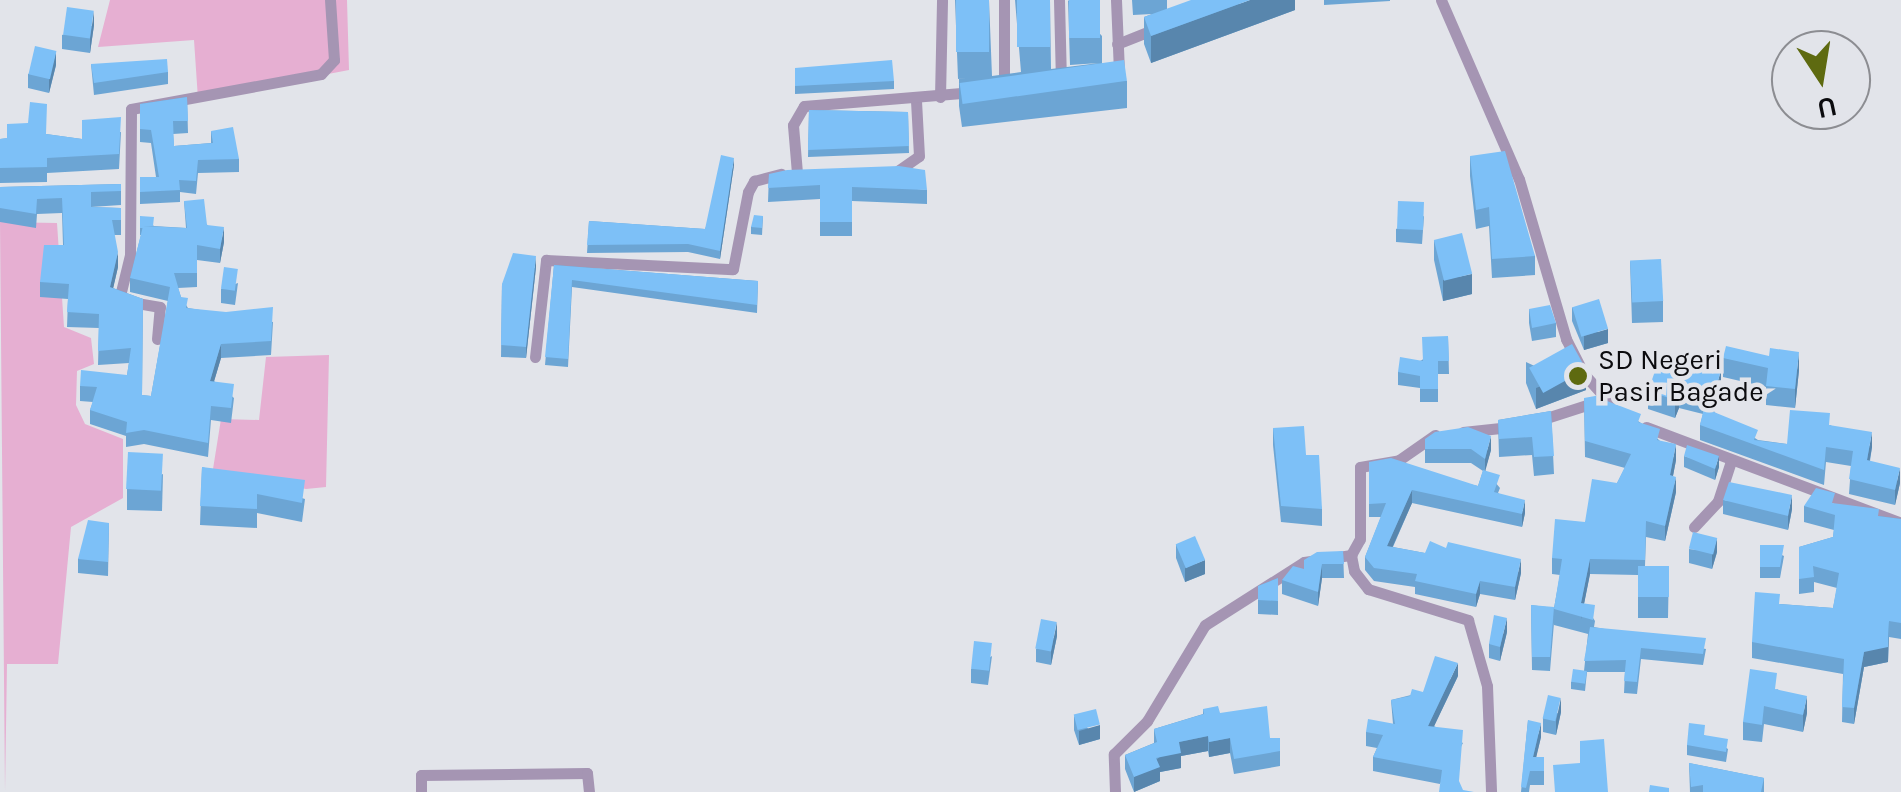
<!DOCTYPE html>
<html>
<head>
<meta charset="utf-8">
<style>
  body { margin:0 }
  #map { position:relative; width:1901px; height:792px; overflow:hidden; background:#e2e4ea; font-family:Karla,sans-serif }
  div>[style] { position:absolute }
  .green>* { inset:0; background:#e6afd2 }
  .street>* { height:11px; margin:-5.5px; padding:0 5.5px; transform-origin:5.5px; border-radius:5.5px; background:#a595b3 }
  .wall>* { inset:0; background:#6ca5d4 }
  .shaded-wall>* { inset:0; background:#5886ad }
  .building>* { inset:0; background:#7dc0f7; transform-origin:0 0 }
  .dots>* { width:28px; height:28px; translate:-50% -50%; box-sizing:border-box; border:5px solid #e2e4ea; border-radius:50% }
  span { translate:-50% -50%; white-space:nowrap; text-align:center; line-height:1.15; -webkit-text-stroke:9px #e2e4ea; paint-order:stroke }
  .poi-label { font-size:28px; color:#0b0b0e }
  .left { translate:0 -50%; text-align:left }
  .north { position:absolute; left:1771px; top:30px; width:100px; height:100px; box-sizing:border-box; background:#e2e4ea; border:2px solid #8c8d92; border-radius:50%; rotate:168deg; font-size:28px; font-weight:700; line-height:40px; text-align:center; color:#0b0b0e }
  .north::after { content:''; display:block; margin:auto; width:35px; height:45px; background:#5e6a10; clip-path:polygon(50% 0,100% 100%,50% 72%,0 100%) }
</style>
</head>
<body>
<div id="map">
  <div class="green">
    <i style="clip-path:polygon(110px 0,347px 0,349px 70px,198px 99px,194px 40px,98px 47px)"></i>
    <i style="clip-path:polygon(0 222px,57px 223px,64px 327px,91px 338px,94px 364px,77px 371px,76px 405px,85px 424px,123px 439px,123px 498px,71px 527px,58px 664px,7px 664px,5px 792px)"></i>
    <i style="clip-path:polygon(329px 355px,326px 487px,306px 489px,213px 469px,221px 419px,259px 420px,266px 357px)"></i>
  </div>
  <div class="street">
    <i style="left:1004px;top:0;width:86px;rotate:90deg"></i>
    <i style="left:1059px;top:0;width:80px;rotate:88.6deg"></i>
    <i style="left:1116px;top:0;width:72px;rotate:87.6deg"></i>
    <i style="left:1441px;top:0;width:195px;rotate:66.5deg"></i>
    <i style="left:1519px;top:179px;width:167px;rotate:73.6deg"></i>
    <i style="left:1566px;top:339px;width:38px;rotate:63deg"></i>
    <i style="left:1583px;top:373px;width:40px;rotate:48deg"></i>
    <i style="left:1117px;top:44px;width:43px;rotate:-21.8deg"></i>
    <i style="left:940px;top:97px;width:97px;rotate:-88.8deg"></i>
    <i style="left:899px;top:170px;width:24px;rotate:-35deg"></i>
    <i style="left:919px;top:156px;width:56px;rotate:-93.1deg"></i>
    <i style="left:797px;top:173px;width:48px;rotate:-94.8deg"></i>
    <i style="left:793px;top:125px;width:22px;rotate:-60deg"></i>
    <i style="left:804px;top:106px;width:170px;rotate:-4.7deg"></i>
    <i style="left:157px;top:339px;width:32px;rotate:-85deg"></i>
    <i style="left:160px;top:307px;width:42px;rotate:-170.3deg"></i>
    <i style="left:119px;top:300px;width:46px;rotate:-76.3deg"></i>
    <i style="left:130px;top:255px;width:146px;rotate:-89.6deg"></i>
    <i style="left:131px;top:109px;width:193px;rotate:-10.4deg"></i>
    <i style="left:321px;top:74px;width:19px;rotate:-47deg"></i>
    <i style="left:334px;top:60px;width:60px;rotate:-93.8deg"></i>
    <i style="left:535px;top:357px;width:98px;rotate:-83.5deg"></i>
    <i style="left:546px;top:260px;width:187px;rotate:2.8deg"></i>
    <i style="left:733px;top:269px;width:78px;rotate:-79deg"></i>
    <i style="left:748px;top:192px;width:13px;rotate:-61deg"></i>
    <i style="left:754px;top:181px;width:28px;rotate:-15deg"></i>
    <i style="left:1537px;top:421px;width:62px;rotate:-17.9deg"></i>
    <i style="left:1646px;top:427px;width:272px;rotate:20.6deg"></i>
    <i style="left:1463px;top:432px;width:47px;rotate:-6.1deg"></i>
    <i style="left:1694px;top:527px;width:35px;rotate:-47deg"></i>
    <i style="left:1718px;top:501px;width:40px;rotate:-72deg"></i>
    <i style="left:1351px;top:555px;width:16px;rotate:79deg"></i>
    <i style="left:1354px;top:571px;width:23px;rotate:52deg"></i>
    <i style="left:1368px;top:589px;width:105px;rotate:17.2deg"></i>
    <i style="left:1468px;top:620px;width:69px;rotate:73.9deg"></i>
    <i style="left:1487px;top:686px;width:106px;rotate:87.8deg"></i>
    <i style="left:421px;top:792px;width:17px;rotate:-90deg"></i>
    <i style="left:421px;top:775px;width:166px;rotate:-0.7deg"></i>
    <i style="left:587px;top:773px;width:19px;rotate:84deg"></i>
    <i style="left:1115px;top:792px;width:38px;rotate:-92deg"></i>
    <i style="left:1114px;top:754px;width:47px;rotate:-45deg"></i>
    <i style="left:1147px;top:721px;width:112px;rotate:-58.9deg"></i>
    <i style="left:1205px;top:625px;width:117px;rotate:-32.5deg"></i>
    <i style="left:1304px;top:562px;width:48px;rotate:-8.5deg"></i>
    <i style="left:1351px;top:555px;width:18px;rotate:-61deg"></i>
    <i style="left:1360px;top:539px;width:72px;rotate:-90deg"></i>
    <i style="left:1360px;top:467px;width:40px;rotate:-10deg"></i>
    <i style="left:1399px;top:460px;width:44px;rotate:-34.8deg"></i>
  </div>
  <div class="wall">
    <i style="clip-path:polygon(955px 0,989px 0,992px 76px,1021px 72px,1015px 0,1050px 0,1051px 69px,1099px 63px,1070px 65px,1068px 0,1102px 36px,1102px 63px,1127px 81px,1127px 108px,962px 127px,959px 106px,959px 79px,968px 78px,958px 79px)"></i>
    <i style="clip-path:polygon(1132px 0,1167px 0,1167px 9px,1295px 0,1295px 10px,1151px 63px,1144px 44px,1144px 17px,1152px 14px,1133px 15px)"></i>
    <i style="clip-path:polygon(1324px 0,1390px 0,1390px 1px,1324px 5px)"></i>
    <i style="clip-path:polygon(94px 25px,90px 53px,62px 49px,62px 35px)"></i>
    <i style="clip-path:polygon(91px 64px,168px 72px,168px 84px,94px 95px)"></i>
    <i style="clip-path:polygon(56px 65px,49px 93px,28px 88px,28px 74px)"></i>
    <i style="clip-path:polygon(795px 68px,894px 81px,894px 89px,795px 94px)"></i>
    <i style="clip-path:polygon(187px 97px,188px 133px,173px 134px,174px 146px,211px 143px,211px 131px,239px 159px,239px 172px,198px 173px,196px 194px,180px 192px,180px 202px,140px 204px,140px 177px,156px 177px,151px 143px,140px 142px,140px 104px)"></i>
    <i style="clip-path:polygon(809px 110px,908px 112px,909px 153px,808px 157px)"></i>
    <i style="clip-path:polygon(121px 132px,119px 169px,47px 173px,47px 182px,0 183px,0 139px,46px 134px,82px 139px)"></i>
    <i style="clip-path:polygon(1470px 156px,1535px 256px,1535px 275px,1492px 278px,1489px 226px,1476px 229px,1470px 176px)"></i>
    <i style="clip-path:polygon(734px 165px,720px 259px,688px 252px,587px 253px,589px 221px,705px 229px)"></i>
    <i style="clip-path:polygon(769px 174px,927px 190px,927px 204px,852px 201px,852px 236px,820px 236px,820px 199px,768px 202px)"></i>
    <i style="clip-path:polygon(121px 184px,121px 205px,91px 207px,121px 208px,121px 235px,114px 235px,118px 267px,113px 288px,143px 299px,142px 395px,151px 396px,168px 301px,130px 292px,130px 278px,141px 235px,140px 235px,140px 216px,154px 226px,186px 228px,184px 201px,224px 242px,220px 263px,197px 260px,197px 287px,178px 288px,181px 297px,188px 308px,273px 322px,271px 355px,221px 358px,214px 381px,234px 398px,231px 423px,211px 420px,208px 457px,144px 444px,126px 447px,126px 436px,90px 424px,90px 410px,93px 402px,80px 401px,80px 386px,127px 375px,129px 363px,98px 365px,99px 328px,67px 327px,68px 299px,40px 297px,40px 282px,63px 245px,62px 213px,37px 214px,36px 228px,0 222px,0 187px)"></i>
    <i style="clip-path:polygon(763px 216px,762px 235px,751px 234px,751px 227px)"></i>
    <i style="clip-path:polygon(1424px 216px,1422px 244px,1396px 242px,1396px 229px)"></i>
    <i style="clip-path:polygon(1434px 240px,1472px 294px,1443px 301px,1434px 260px)"></i>
    <i style="clip-path:polygon(1630px 261px,1663px 301px,1663px 322px,1632px 323px)"></i>
    <i style="clip-path:polygon(554px 265px,758px 281px,757px 313px,572px 287px,568px 367px,545px 365px)"></i>
    <i style="clip-path:polygon(536px 267px,526px 358px,501px 357px,502px 284px)"></i>
    <i style="clip-path:polygon(238px 283px,235px 305px,221px 303px,221px 289px)"></i>
    <i style="clip-path:polygon(1572px 307px,1608px 343px,1584px 350px,1572px 321px)"></i>
    <i style="clip-path:polygon(1529px 309px,1556px 323px,1556px 337px,1532px 341px,1529px 323px)"></i>
    <i style="clip-path:polygon(1448px 336px,1449px 374px,1438px 374px,1438px 402px,1420px 402px,1420px 388px,1398px 385px,1398px 372px,1422px 360px)"></i>
    <i style="clip-path:polygon(1769px 356px,1799px 370px,1795px 408px,1766px 405px,1766px 387px,1723px 377px,1723px 358px)"></i>
    <i style="clip-path:polygon(1526px 362px,1586px 390px,1536px 409px,1526px 383px)"></i>
    <i style="clip-path:polygon(1721px 388px,1714px 412px,1758px 440px,1787px 444px,1830px 425px,1872px 447px,1870px 461px,1900px 483px,1895px 505px,1849px 494px,1851px 466px,1826px 462px,1824px 485px,1700px 440px,1700px 425px,1703px 414px,1679px 408px,1675px 418px,1648px 409px,1648px 391px)"></i>
    <i style="clip-path:polygon(1584px 398px,1607px 401px,1641px 423px,1660px 441px,1676px 460px,1673px 476px,1676px 492px,1665px 541px,1646px 537px,1645px 566px,1669px 566px,1668px 618px,1638px 618px,1638px 575px,1590px 574px,1584px 604px,1595px 621px,1594px 627px,1706px 649px,1703px 665px,1641px 659px,1637px 694px,1624px 693px,1625px 672px,1587px 672px,1585px 691px,1571px 689px,1571px 682px,1584px 671px,1588px 634px,1554px 625px,1554px 623px,1550px 671px,1532px 670px,1531px 605px,1554px 608px,1560px 575px,1552px 574px,1552px 558px,1585px 522px,1617px 483px,1625px 468px,1585px 457px)"></i>
    <i style="clip-path:polygon(1551px 411px,1554px 474px,1534px 476px,1532px 455px,1499px 457px,1498px 420px)"></i>
    <i style="clip-path:polygon(1273px 428px,1306px 455px,1322px 509px,1322px 526px,1281px 522px,1273px 445px)"></i>
    <i style="clip-path:polygon(1425px 439px,1491px 450px,1485px 470px,1500px 488px,1498px 493px,1525px 513px,1522px 527px,1412px 503px,1393px 547px,1425px 553px,1446px 548px,1521px 573px,1515px 600px,1480px 594px,1476px 607px,1415px 594px,1415px 587px,1374px 581px,1365px 570px,1365px 557px,1381px 517px,1369px 517px,1369px 462px,1478px 486px,1483px 471px,1471px 463px,1425px 463px)"></i>
    <i style="clip-path:polygon(1684px 456px,1719px 467px,1715px 480px,1684px 467px)"></i>
    <i style="clip-path:polygon(202px 467px,305px 499px,302px 522px,257px 513px,257px 528px,200px 525px)"></i>
    <i style="clip-path:polygon(163px 474px,162px 511px,127px 510px,127px 489px)"></i>
    <i style="clip-path:polygon(1723px 500px,1792px 509px,1788px 530px,1723px 514px)"></i>
    <i style="clip-path:polygon(1835px 504px,1879px 516px,1901px 519px,1901px 639px,1889px 637px,1888px 662px,1864px 667px,1854px 724px,1842px 722px,1843px 674px,1752px 658px,1752px 642px,1780px 604px,1833px 608px,1837px 588px,1814px 582px,1814px 592px,1799px 594px,1799px 547px,1833px 537px,1834px 530px,1804px 522px,1804px 506px)"></i>
    <i style="clip-path:polygon(109px 523px,108px 576px,78px 573px,78px 559px)"></i>
    <i style="clip-path:polygon(1176px 544px,1205px 574px,1185px 582px,1176px 558px)"></i>
    <i style="clip-path:polygon(1760px 545px,1784px 556px,1780px 578px,1760px 578px)"></i>
    <i style="clip-path:polygon(1689px 549px,1717px 552px,1712px 569px,1689px 563px)"></i>
    <i style="clip-path:polygon(1343px 551px,1344px 578px,1322px 578px,1318px 606px,1282px 594px,1282px 580px)"></i>
    <i style="clip-path:polygon(1278px 578px,1278px 615px,1258px 614px,1258px 586px)"></i>
    <i style="clip-path:polygon(1507px 632px,1500px 661px,1489px 658px,1489px 644px)"></i>
    <i style="clip-path:polygon(1057px 636px,1051px 665px,1036px 662px,1036px 649px)"></i>
    <i style="clip-path:polygon(992px 656px,988px 685px,971px 683px,971px 669px)"></i>
    <i style="clip-path:polygon(1458px 676px,1434px 726px,1463px 743px,1440px 784px,1373px 771px,1373px 757px,1377px 748px,1366px 746px,1366px 732px,1393px 724px,1391px 700px,1423px 692px)"></i>
    <i style="clip-path:polygon(1777px 689px,1807px 713px,1803px 732px,1764px 724px,1762px 742px,1743px 740px,1743px 722px)"></i>
    <i style="clip-path:polygon(1203px 709px,1220px 713px,1270px 738px,1280px 738px,1280px 766px,1234px 774px,1230px 753px,1209px 757px,1208px 751px,1181px 756px,1181px 768px,1160px 772px,1160px 781px,1134px 792px,1125px 769px,1125px 755px,1154px 743px,1154px 729px,1203px 714px)"></i>
    <i style="clip-path:polygon(1561px 712px,1556px 735px,1543px 732px,1543px 718px)"></i>
    <i style="clip-path:polygon(1074px 716px,1100px 739px,1079px 745px,1074px 730px)"></i>
    <i style="clip-path:polygon(1528px 720px,1541px 737px,1536px 757px,1544px 757px,1544px 785px,1530px 785px,1529px 792px,1521px 792px)"></i>
    <i style="clip-path:polygon(1704px 735px,1728px 749px,1726px 762px,1687px 755px,1687px 745px)"></i>
    <i style="clip-path:polygon(1689px 763px,1764px 778px,1764px 792px,1690px 792px)"></i>
  </div>
  <div class="shaded-wall">
    <i style="clip-path:polygon(1250px 0,1295px 0,1295px 10px,1151px 63px,1151px 36px)"></i>
    <i style="clip-path:polygon(94px 11px,94px 25px,90px 53px,90px 39px)"></i>
    <i style="clip-path:polygon(56px 51px,56px 65px,49px 93px,49px 79px)"></i>
    <i style="clip-path:polygon(734px 158px,734px 165px,720px 259px,720px 251px)"></i>
    <i style="clip-path:polygon(224px 227px,224px 242px,220px 263px,220px 249px)"></i>
    <i style="clip-path:polygon(118px 252px,118px 267px,110px 302px,110px 287px)"></i>
    <i style="clip-path:polygon(536px 256px,536px 267px,526px 358px,526px 347px)"></i>
    <i style="clip-path:polygon(1472px 274px,1472px 294px,1443px 301px,1443px 280px)"></i>
    <i style="clip-path:polygon(1608px 329px,1608px 343px,1584px 350px,1584px 336px)"></i>
    <i style="clip-path:polygon(221px 344px,221px 358px,210px 395px,210px 381px)"></i>
    <i style="clip-path:polygon(1799px 352px,1799px 370px,1795px 408px,1795px 389px)"></i>
    <i style="clip-path:polygon(1586px 369px,1586px 390px,1536px 409px,1536px 388px)"></i>
    <i style="clip-path:polygon(1721px 370px,1721px 388px,1713px 416px,1713px 399px)"></i>
    <i style="clip-path:polygon(1679px 390px,1679px 408px,1675px 418px,1675px 400px)"></i>
    <i style="clip-path:polygon(1872px 432px,1872px 447px,1867px 475px,1867px 460px)"></i>
    <i style="clip-path:polygon(1491px 436px,1491px 450px,1485px 472px,1485px 459px)"></i>
    <i style="clip-path:polygon(1676px 444px,1676px 460px,1670px 491px,1670px 475px)"></i>
    <i style="clip-path:polygon(1719px 456px,1719px 467px,1715px 480px,1715px 469px)"></i>
    <i style="clip-path:polygon(1900px 468px,1900px 483px,1895px 505px,1895px 490px)"></i>
    <i style="clip-path:polygon(1676px 477px,1676px 492px,1665px 541px,1665px 526px)"></i>
    <i style="clip-path:polygon(1412px 490px,1412px 503px,1387px 559px,1387px 546px)"></i>
    <i style="clip-path:polygon(1792px 495px,1792px 509px,1788px 530px,1788px 516px)"></i>
    <i style="clip-path:polygon(1525px 500px,1525px 513px,1522px 527px,1522px 514px)"></i>
    <i style="clip-path:polygon(1717px 538px,1717px 552px,1712px 569px,1712px 555px)"></i>
    <i style="clip-path:polygon(1521px 559px,1521px 573px,1515px 600px,1515px 587px)"></i>
    <i style="clip-path:polygon(1590px 559px,1590px 574px,1581px 619px,1581px 603px)"></i>
    <i style="clip-path:polygon(1205px 560px,1205px 574px,1185px 582px,1185px 568px)"></i>
    <i style="clip-path:polygon(1322px 564px,1322px 578px,1318px 606px,1318px 592px)"></i>
    <i style="clip-path:polygon(1480px 581px,1480px 594px,1476px 607px,1476px 594px)"></i>
    <i style="clip-path:polygon(1507px 618px,1507px 632px,1500px 661px,1500px 647px)"></i>
    <i style="clip-path:polygon(1889px 621px,1888px 662px,1864px 667px,1854px 724px,1854px 708px,1864px 652px)"></i>
    <i style="clip-path:polygon(1057px 622px,1057px 636px,1051px 665px,1051px 651px)"></i>
    <i style="clip-path:polygon(1458px 663px,1458px 676px,1428px 739px,1428px 726px)"></i>
    <i style="clip-path:polygon(1807px 696px,1807px 713px,1803px 732px,1803px 715px)"></i>
    <i style="clip-path:polygon(1561px 698px,1561px 712px,1556px 735px,1556px 721px)"></i>
    <i style="clip-path:polygon(1541px 723px,1541px 737px,1533px 771px,1533px 757px)"></i>
    <i style="clip-path:polygon(1100px 725px,1100px 739px,1079px 745px,1079px 731px)"></i>
    <i style="clip-path:polygon(1208px 736px,1208px 751px,1181px 756px,1181px 768px,1160px 772px,1160px 781px,1134px 792px,1134px 777px,1179px 742px)"></i>
    <i style="clip-path:polygon(1230px 738px,1230px 753px,1209px 757px,1209px 742px)"></i>
  </div>
  <div class="building">
    <i style="left:956px;top:0;width:33px;height:52px"></i>
    <i style="left:1017px;top:0;width:33px;height:47px"></i>
    <i style="left:1069px;top:0;width:31px;height:38px"></i>
    <i style="clip-path:polygon(1191px 0,1250px 0,1151px 36px,1144px 17px)"></i>
    <i style="left:67px;top:7px;width:27px;height:28px;rotate:8deg"></i>
    <i style="left:35px;top:46px;width:22px;height:29px;rotate:13deg"></i>
    <i style="clip-path:polygon(167px 59px,168px 72px,94px 83px,91px 64px)"></i>
    <i style="clip-path:polygon(892px 60px,894px 81px,795px 86px,795px 68px)"></i>
    <i style="left:1124px;top:60px;width:21px;height:166px;rotate:82deg"></i>
    <i style="clip-path:polygon(187px 97px,188px 121px,173px 121px,174px 146px,213px 143px,211px 131px,233px 127px,239px 159px,198px 160px,196px 181px,179px 180px,180px 190px,140px 192px,140px 177px,159px 177px,151px 130px,140px 129px,140px 104px)"></i>
    <i style="clip-path:polygon(30px 102px,47px 104px,46px 134px,82px 139px,82px 120px,121px 117px,119px 154px,47px 158px,47px 167px,0 168px,0 139px,7px 138px,7px 124px,28px 123px)"></i>
    <i style="clip-path:polygon(809px 110px,908px 112px,909px 146px,808px 150px)"></i>
    <i style="clip-path:polygon(1505px 151px,1535px 256px,1492px 259px,1489px 207px,1476px 210px,1470px 156px)"></i>
    <i style="clip-path:polygon(721px 155px,734px 158px,720px 251px,688px 244px,587px 245px,589px 221px,705px 229px)"></i>
    <i style="clip-path:polygon(899px 166px,925px 170px,927px 190px,852px 187px,852px 222px,820px 222px,820px 185px,768px 188px,769px 174px,787px 170px)"></i>
    <i style="clip-path:polygon(121px 184px,121px 191px,91px 192px,91px 207px,121px 208px,121px 220px,112px 220px,118px 252px,110px 287px,143px 299px,142px 395px,151px 396px,170px 287px,130px 278px,143px 226px,187px 228px,184px 201px,204px 199px,207px 225px,224px 227px,220px 249px,197px 245px,197px 273px,174px 273px,181px 297px,188px 298px,186px 308px,226px 312px,273px 307px,271px 341px,221px 344px,210px 381px,234px 384px,231px 408px,211px 406px,208px 443px,144px 430px,126px 433px,127px 422px,90px 410px,97px 387px,80px 386px,81px 370px,127px 375px,131px 348px,98px 351px,99px 314px,67px 312px,69px 284px,40px 282px,44px 245px,64px 245px,62px 198px,37px 199px,36px 214px,0 208px,0 187px)"></i>
    <i style="left:1398px;top:201px;width:26px;height:28px;rotate:2deg"></i>
    <i style="clip-path:polygon(754px 215px,763px 216px,762px 228px,751px 227px)"></i>
    <i style="clip-path:polygon(140px 216px,154px 217px,153px 226px,143px 226px,143px 228px,140px 228px)"></i>
    <i style="left:1462px;top:233px;width:42px;height:29px;rotate:76deg"></i>
    <i style="clip-path:polygon(513px 253px,536px 256px,526px 347px,501px 345px,502px 284px)"></i>
    <i style="left:1661px;top:259px;width:42px;height:31px;rotate:87deg"></i>
    <i style="clip-path:polygon(554px 265px,758px 281px,757px 305px,572px 280px,568px 359px,545px 357px)"></i>
    <i style="left:224px;top:267px;width:14px;height:22px;rotate:8deg"></i>
    <i style="left:1599px;top:299px;width:31px;height:28px;rotate:73deg"></i>
    <i style="clip-path:polygon(1550px 305px,1556px 323px,1532px 328px,1529px 309px)"></i>
    <i style="clip-path:polygon(1448px 336px,1449px 361px,1438px 361px,1438px 389px,1420px 389px,1420px 376px,1398px 372px,1400px 357px,1423px 361px,1422px 337px)"></i>
    <i style="left:1572px;top:344px;width:29px;height:49px;rotate:61deg"></i>
    <i style="clip-path:polygon(1726px 346px,1769px 356px,1770px 348px,1799px 352px,1795px 389px,1766px 386px,1768px 368px,1723px 358px)"></i>
    <i style="clip-path:polygon(1660px 357px,1721px 370px,1713px 399px,1679px 390px,1675px 400px,1648px 391px)"></i>
    <i style="clip-path:polygon(1606px 394px,1607px 401px,1641px 414px,1638px 422px,1660px 429px,1657px 440px,1676px 444px,1670px 475px,1676px 477px,1665px 526px,1646px 521px,1645px 560px,1590px 559px,1581px 603px,1595px 605px,1593px 620px,1554px 609px,1562px 559px,1552px 558px,1555px 519px,1585px 522px,1592px 479px,1617px 483px,1631px 454px,1585px 441px,1584px 398px)"></i>
    <i style="clip-path:polygon(1704px 408px,1758px 430px,1754px 440px,1787px 444px,1790px 410px,1830px 413px,1829px 425px,1872px 432px,1867px 460px,1900px 468px,1895px 490px,1849px 479px,1853px 451px,1826px 447px,1824px 470px,1700px 425px)"></i>
    <i style="clip-path:polygon(1551px 411px,1554px 456px,1534px 457px,1532px 437px,1499px 439px,1498px 420px)"></i>
    <i style="clip-path:polygon(1304px 426px,1306px 455px,1319px 455px,1322px 509px,1281px 506px,1273px 428px)"></i>
    <i style="clip-path:polygon(1468px 427px,1491px 436px,1485px 459px,1471px 449px,1425px 449px,1425px 439px,1435px 432px)"></i>
    <i style="clip-path:polygon(1687px 445px,1719px 456px,1715px 469px,1684px 456px)"></i>
    <i style="left:128px;top:452px;width:35px;height:37px;rotate:3deg"></i>
    <i style="clip-path:polygon(1391px 458px,1478px 486px,1483px 470px,1500px 475px,1494px 492px,1525px 500px,1522px 514px,1412px 490px,1387px 546px,1425px 553px,1430px 541px,1446px 548px,1448px 542px,1521px 559px,1515px 587px,1480px 581px,1476px 594px,1415px 581px,1417px 574px,1374px 568px,1365px 557px,1386px 503px,1369px 504px,1369px 462px)"></i>
    <i style="clip-path:polygon(202px 467px,305px 480px,302px 503px,257px 494px,257px 509px,200px 506px)"></i>
    <i style="clip-path:polygon(1729px 482px,1792px 495px,1788px 516px,1723px 500px)"></i>
    <i style="clip-path:polygon(1816px 488px,1835px 493px,1832px 503px,1879px 509px,1878px 516px,1901px 519px,1901px 623px,1889px 621px,1888px 647px,1864px 652px,1854px 708px,1842px 707px,1844px 659px,1752px 642px,1755px 592px,1780px 594px,1779px 604px,1833px 608px,1839px 573px,1813px 566px,1814px 577px,1799px 579px,1799px 547px,1833px 537px,1835px 515px,1804px 506px)"></i>
    <i style="clip-path:polygon(88px 520px,109px 523px,108px 562px,78px 559px)"></i>
    <i style="left:1693px;top:532px;width:25px;height:17px;rotate:14deg"></i>
    <i style="left:1195px;top:536px;width:26px;height:21px;rotate:67deg"></i>
    <i style="clip-path:polygon(1760px 545px,1784px 545px,1780px 567px,1760px 567px)"></i>
    <i style="clip-path:polygon(1343px 551px,1344px 564px,1322px 564px,1318px 592px,1282px 580px,1293px 566px,1304px 569px,1304px 560px,1317px 552px)"></i>
    <i style="left:1638px;top:566px;width:31px;height:31px"></i>
    <i style="clip-path:polygon(1278px 578px,1278px 601px,1258px 600px,1258px 586px)"></i>
    <i style="clip-path:polygon(1531px 605px,1554px 607px,1550px 657px,1532px 657px)"></i>
    <i style="clip-path:polygon(1494px 615px,1507px 618px,1500px 647px,1489px 644px)"></i>
    <i style="left:1041px;top:619px;width:16px;height:30px;rotate:11deg"></i>
    <i style="clip-path:polygon(1590px 627px,1706px 638px,1703px 654px,1641px 648px,1637px 682px,1624px 681px,1626px 660px,1584px 661px)"></i>
    <i style="left:974px;top:641px;width:18px;height:28px;rotate:6deg"></i>
    <i style="clip-path:polygon(1435px 656px,1458px 663px,1428px 726px,1463px 730px,1459px 781px,1463px 790px,1474px 792px,1439px 792px,1442px 770px,1373px 757px,1383px 735px,1366px 732px,1368px 719px,1395px 724px,1391px 700px,1410px 696px,1412px 689px,1423px 692px)"></i>
    <i style="left:1573px;top:669px;width:14px;height:13px;rotate:8deg"></i>
    <i style="clip-path:polygon(1750px 669px,1777px 673px,1775px 689px,1807px 696px,1803px 715px,1764px 706px,1762px 725px,1743px 722px)"></i>
    <i style="left:1548px;top:695px;width:13px;height:24px;rotate:13deg"></i>
    <i style="clip-path:polygon(1218px 706px,1220px 713px,1267px 706px,1270px 738px,1280px 738px,1280px 751px,1234px 759px,1230px 738px,1209px 742px,1208px 736px,1179px 742px,1181px 753px,1156px 758px,1160px 767px,1134px 777px,1125px 755px,1157px 742px,1154px 729px,1204px 714px,1203px 709px)"></i>
    <i style="left:1096px;top:709px;width:16px;height:23px;rotate:76deg"></i>
    <i style="clip-path:polygon(1528px 720px,1541px 723px,1533px 757px,1544px 757px,1544px 771px,1530px 771px,1526px 788px,1521px 787px)"></i>
    <i style="clip-path:polygon(1689px 723px,1705px 725px,1704px 735px,1728px 739px,1726px 752px,1687px 745px)"></i>
    <i style="clip-path:polygon(1604px 739px,1608px 792px,1555px 792px,1553px 765px,1580px 763px,1580px 741px)"></i>
    <i style="clip-path:polygon(1689px 763px,1764px 778px,1761px 792px,1703px 792px,1703px 785px,1691px 787px)"></i>
    <i style="clip-path:polygon(1650px 785px,1669px 788px,1669px 792px,1649px 792px)"></i>
  </div>
  <div class="dots">
    <i style="left:1578px;top:376px;background:#5e6a10"></i>
  </div>
  <div class="poi-label">
    <span class="left" style="left:1598px;top:376px">SD Negeri<br>Pasir Bagade</span>
  </div>
  <div class="north">U</div>
</div>
</body>
</html>
